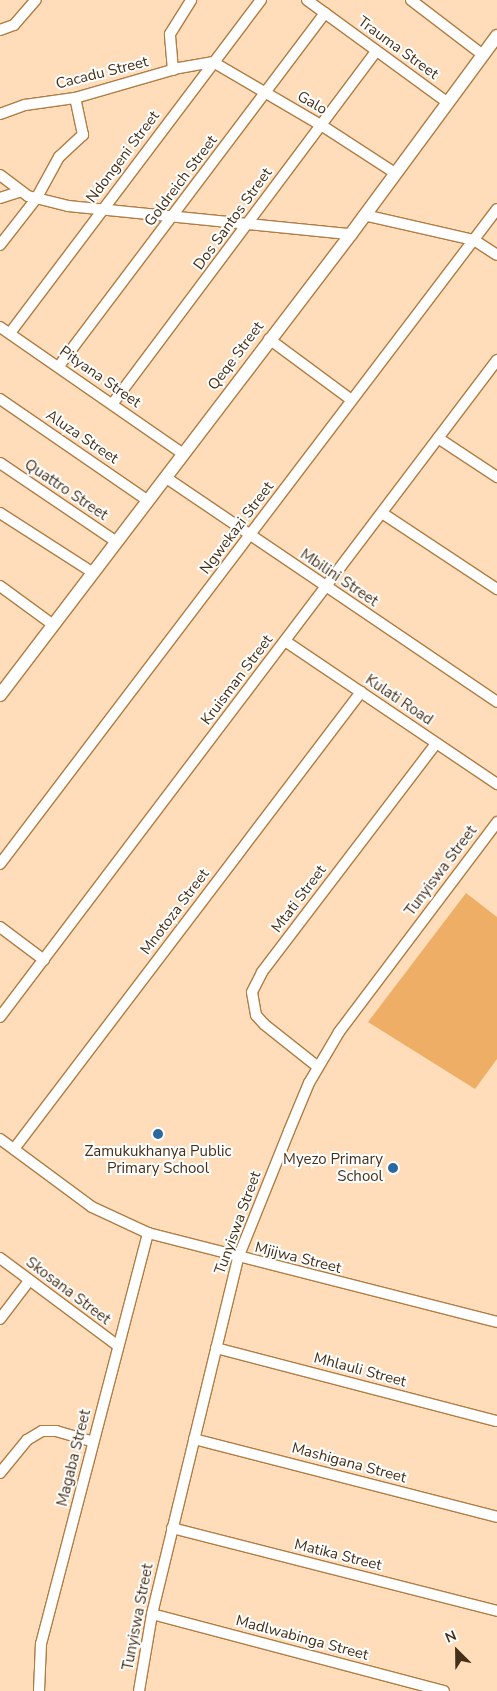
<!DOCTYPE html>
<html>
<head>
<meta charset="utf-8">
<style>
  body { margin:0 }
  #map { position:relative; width:497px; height:1691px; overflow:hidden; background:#fdb; font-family:"Nunito Sans",sans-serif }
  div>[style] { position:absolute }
  .green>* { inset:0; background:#efae65 }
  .roads { filter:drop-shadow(1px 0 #b07d43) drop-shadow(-1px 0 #b07d43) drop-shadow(0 1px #b07d43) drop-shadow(0 -1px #b07d43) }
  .minor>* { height:10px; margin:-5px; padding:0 5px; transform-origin:5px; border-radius:5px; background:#fff }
  .tertiary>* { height:12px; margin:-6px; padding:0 6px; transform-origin:6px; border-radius:6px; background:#fff }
  .dots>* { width:14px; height:14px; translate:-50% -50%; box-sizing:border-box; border:2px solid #fff; border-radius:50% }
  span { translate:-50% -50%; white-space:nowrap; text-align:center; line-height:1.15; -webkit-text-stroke:4px #fff; paint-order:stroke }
  .street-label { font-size:15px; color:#452f17 }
  .poi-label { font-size:15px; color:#452f17 }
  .right { translate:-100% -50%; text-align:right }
  .north { position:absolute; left:432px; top:1626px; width:50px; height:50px; -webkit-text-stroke:4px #fff; paint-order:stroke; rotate:337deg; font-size:14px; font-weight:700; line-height:20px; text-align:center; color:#452f17 }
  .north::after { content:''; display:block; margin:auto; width:18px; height:22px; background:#452f17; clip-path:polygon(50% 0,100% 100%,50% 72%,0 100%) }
</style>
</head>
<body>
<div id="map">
  <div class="green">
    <i style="clip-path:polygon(466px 893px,497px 917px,497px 1059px,475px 1089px,368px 1022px)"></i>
  </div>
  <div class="roads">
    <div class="minor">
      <i style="left:307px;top:0;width:173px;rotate:36.1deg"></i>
      <i style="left:411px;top:0;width:91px;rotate:37.4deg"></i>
      <i style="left:0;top:30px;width:15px;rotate:-20deg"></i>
      <i style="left:14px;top:25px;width:33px;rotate:-49deg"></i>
      <i style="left:173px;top:70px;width:36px;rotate:-95deg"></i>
      <i style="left:170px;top:34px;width:40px;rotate:-58deg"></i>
      <i style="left:0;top:114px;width:27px;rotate:-20deg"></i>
      <i style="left:25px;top:105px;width:50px;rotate:-8deg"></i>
      <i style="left:75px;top:98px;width:108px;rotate:-16.1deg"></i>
      <i style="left:179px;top:68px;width:35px;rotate:-10deg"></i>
      <i style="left:213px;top:62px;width:125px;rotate:30.3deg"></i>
      <i style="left:321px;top:125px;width:88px;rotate:33deg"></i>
      <i style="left:0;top:175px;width:35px;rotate:37deg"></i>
      <i style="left:28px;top:196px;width:41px;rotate:14deg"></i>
      <i style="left:68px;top:206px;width:284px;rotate:5.7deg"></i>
      <i style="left:0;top:198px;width:22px;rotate:-18deg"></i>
      <i style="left:364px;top:215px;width:113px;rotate:12.8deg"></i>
      <i style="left:474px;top:240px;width:27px;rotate:33deg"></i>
      <i style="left:0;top:245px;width:58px;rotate:-52deg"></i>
      <i style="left:36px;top:199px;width:48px;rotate:-61.3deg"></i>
      <i style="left:59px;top:157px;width:33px;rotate:-43deg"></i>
      <i style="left:83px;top:135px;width:38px;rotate:-102deg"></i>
      <i style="left:0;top:327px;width:221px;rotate:34.7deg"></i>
      <i style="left:10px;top:333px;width:417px;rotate:-53deg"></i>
      <i style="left:269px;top:339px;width:101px;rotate:36.5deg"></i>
      <i style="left:59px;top:366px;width:442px;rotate:-53deg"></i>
      <i style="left:0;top:399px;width:178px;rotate:34.5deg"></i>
      <i style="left:113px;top:403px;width:439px;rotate:-53.2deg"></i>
      <i style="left:438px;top:438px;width:71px;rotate:33.5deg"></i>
      <i style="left:0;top:463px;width:139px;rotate:34.1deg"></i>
      <i style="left:165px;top:477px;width:401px;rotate:34.1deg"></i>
      <i style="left:0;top:513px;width:109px;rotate:32.7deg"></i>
      <i style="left:382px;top:513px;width:138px;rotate:33.5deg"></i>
      <i style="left:0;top:586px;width:64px;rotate:36.2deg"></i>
      <i style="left:285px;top:641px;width:256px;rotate:34deg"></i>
      <i style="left:0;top:864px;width:822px;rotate:-52.81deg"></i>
      <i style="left:0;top:927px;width:55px;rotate:36.9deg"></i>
      <i style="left:0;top:1017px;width:824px;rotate:-52.89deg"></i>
      <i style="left:318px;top:1067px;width:69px;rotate:-141.5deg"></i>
      <i style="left:264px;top:1024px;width:12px;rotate:-132deg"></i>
      <i style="left:256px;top:1015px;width:23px;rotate:-100deg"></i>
      <i style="left:252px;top:992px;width:22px;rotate:-63deg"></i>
      <i style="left:262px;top:972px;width:287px;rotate:-52.7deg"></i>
      <i style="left:0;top:1139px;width:114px;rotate:36.5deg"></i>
      <i style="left:92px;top:1207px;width:62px;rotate:24.9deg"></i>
      <i style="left:148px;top:1233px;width:360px;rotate:14.3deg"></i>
      <i style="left:14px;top:1149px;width:574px;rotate:-52.79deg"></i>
      <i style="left:0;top:1258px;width:147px;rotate:36.7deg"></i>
      <i style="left:0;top:1319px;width:48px;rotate:-52.7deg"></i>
      <i style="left:216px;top:1348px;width:290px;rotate:14.6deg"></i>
      <i style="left:194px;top:1439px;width:313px;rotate:14.4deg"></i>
      <i style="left:0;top:1473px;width:43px;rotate:-50.7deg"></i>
      <i style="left:27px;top:1440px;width:17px;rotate:-31deg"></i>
      <i style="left:42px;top:1431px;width:14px"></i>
      <i style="left:56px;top:1431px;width:37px;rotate:16deg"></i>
      <i style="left:172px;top:1528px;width:335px;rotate:14.3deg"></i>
      <i style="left:152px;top:1614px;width:302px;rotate:14.8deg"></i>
      <i style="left:39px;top:1691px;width:47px;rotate:-87.6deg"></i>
      <i style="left:41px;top:1644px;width:425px;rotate:-75.4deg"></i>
      <i style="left:139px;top:1691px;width:78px;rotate:-80.4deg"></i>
      <i style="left:152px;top:1614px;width:366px;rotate:-76.4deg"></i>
      <i style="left:238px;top:1258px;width:137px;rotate:-68.1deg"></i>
      <i style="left:289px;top:1131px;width:52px;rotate:-67.4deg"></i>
      <i style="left:309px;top:1083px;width:59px;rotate:-59.5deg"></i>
      <i style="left:339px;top:1032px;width:263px;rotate:-53deg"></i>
    </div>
    <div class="tertiary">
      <i style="left:0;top:695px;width:579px;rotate:-52.71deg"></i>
      <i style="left:351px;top:234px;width:246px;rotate:-53.6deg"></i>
    </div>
  </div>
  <div class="dots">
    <i style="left:158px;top:1134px;background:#2a69a0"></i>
    <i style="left:393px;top:1168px;background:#2a69a0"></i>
  </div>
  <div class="street-label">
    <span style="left:398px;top:48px;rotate:36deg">Trauma Street</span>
    <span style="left:102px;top:73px;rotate:-14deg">Cacadu Street</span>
    <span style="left:312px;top:103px;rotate:30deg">Galo</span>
    <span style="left:123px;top:157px;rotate:-53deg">Ndongeni Street</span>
    <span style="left:181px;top:181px;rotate:-53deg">Goldreich Street</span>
    <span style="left:233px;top:219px;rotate:-54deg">Dos Santos Street</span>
    <span style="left:236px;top:356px;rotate:-53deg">Qeqe Street</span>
    <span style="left:100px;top:377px;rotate:35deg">Pityana Street</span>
    <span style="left:82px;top:437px;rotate:34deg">Aluza Street</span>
    <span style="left:66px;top:490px;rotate:34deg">Quattro Street</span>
    <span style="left:237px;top:528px;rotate:-53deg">Ngwekazi Street</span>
    <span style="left:339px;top:578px;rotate:34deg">Mbilini Street</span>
    <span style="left:237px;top:680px;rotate:-53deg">Kruisman Street</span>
    <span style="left:399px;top:700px;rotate:34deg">Kulati Road</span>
    <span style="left:441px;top:871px;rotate:-53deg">Tunyiswa Street</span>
    <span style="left:299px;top:899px;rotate:-53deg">Mtati Street</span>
    <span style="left:175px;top:912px;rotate:-53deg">Mnotoza Street</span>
    <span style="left:238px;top:1223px;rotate:-70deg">Tunyiswa Street</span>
    <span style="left:298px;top:1258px;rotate:14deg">Mjijwa Street</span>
    <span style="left:68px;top:1291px;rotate:37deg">Skosana Street</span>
    <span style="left:360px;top:1370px;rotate:15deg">Mhlauli Street</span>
    <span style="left:74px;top:1458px;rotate:-76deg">Magaba Street</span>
    <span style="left:349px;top:1463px;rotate:15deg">Mashigana Street</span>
    <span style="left:338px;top:1555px;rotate:14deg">Matika Street</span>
    <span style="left:138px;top:1617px;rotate:-79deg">Tunyiswa Street</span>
    <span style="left:302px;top:1638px;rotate:15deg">Madlwabinga Street</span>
  </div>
  <div class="poi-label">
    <span style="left:158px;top:1160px">Zamukukhanya Public<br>Primary School</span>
    <span class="right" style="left:383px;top:1168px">Myezo Primary<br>School</span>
  </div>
  <div class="north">N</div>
</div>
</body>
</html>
